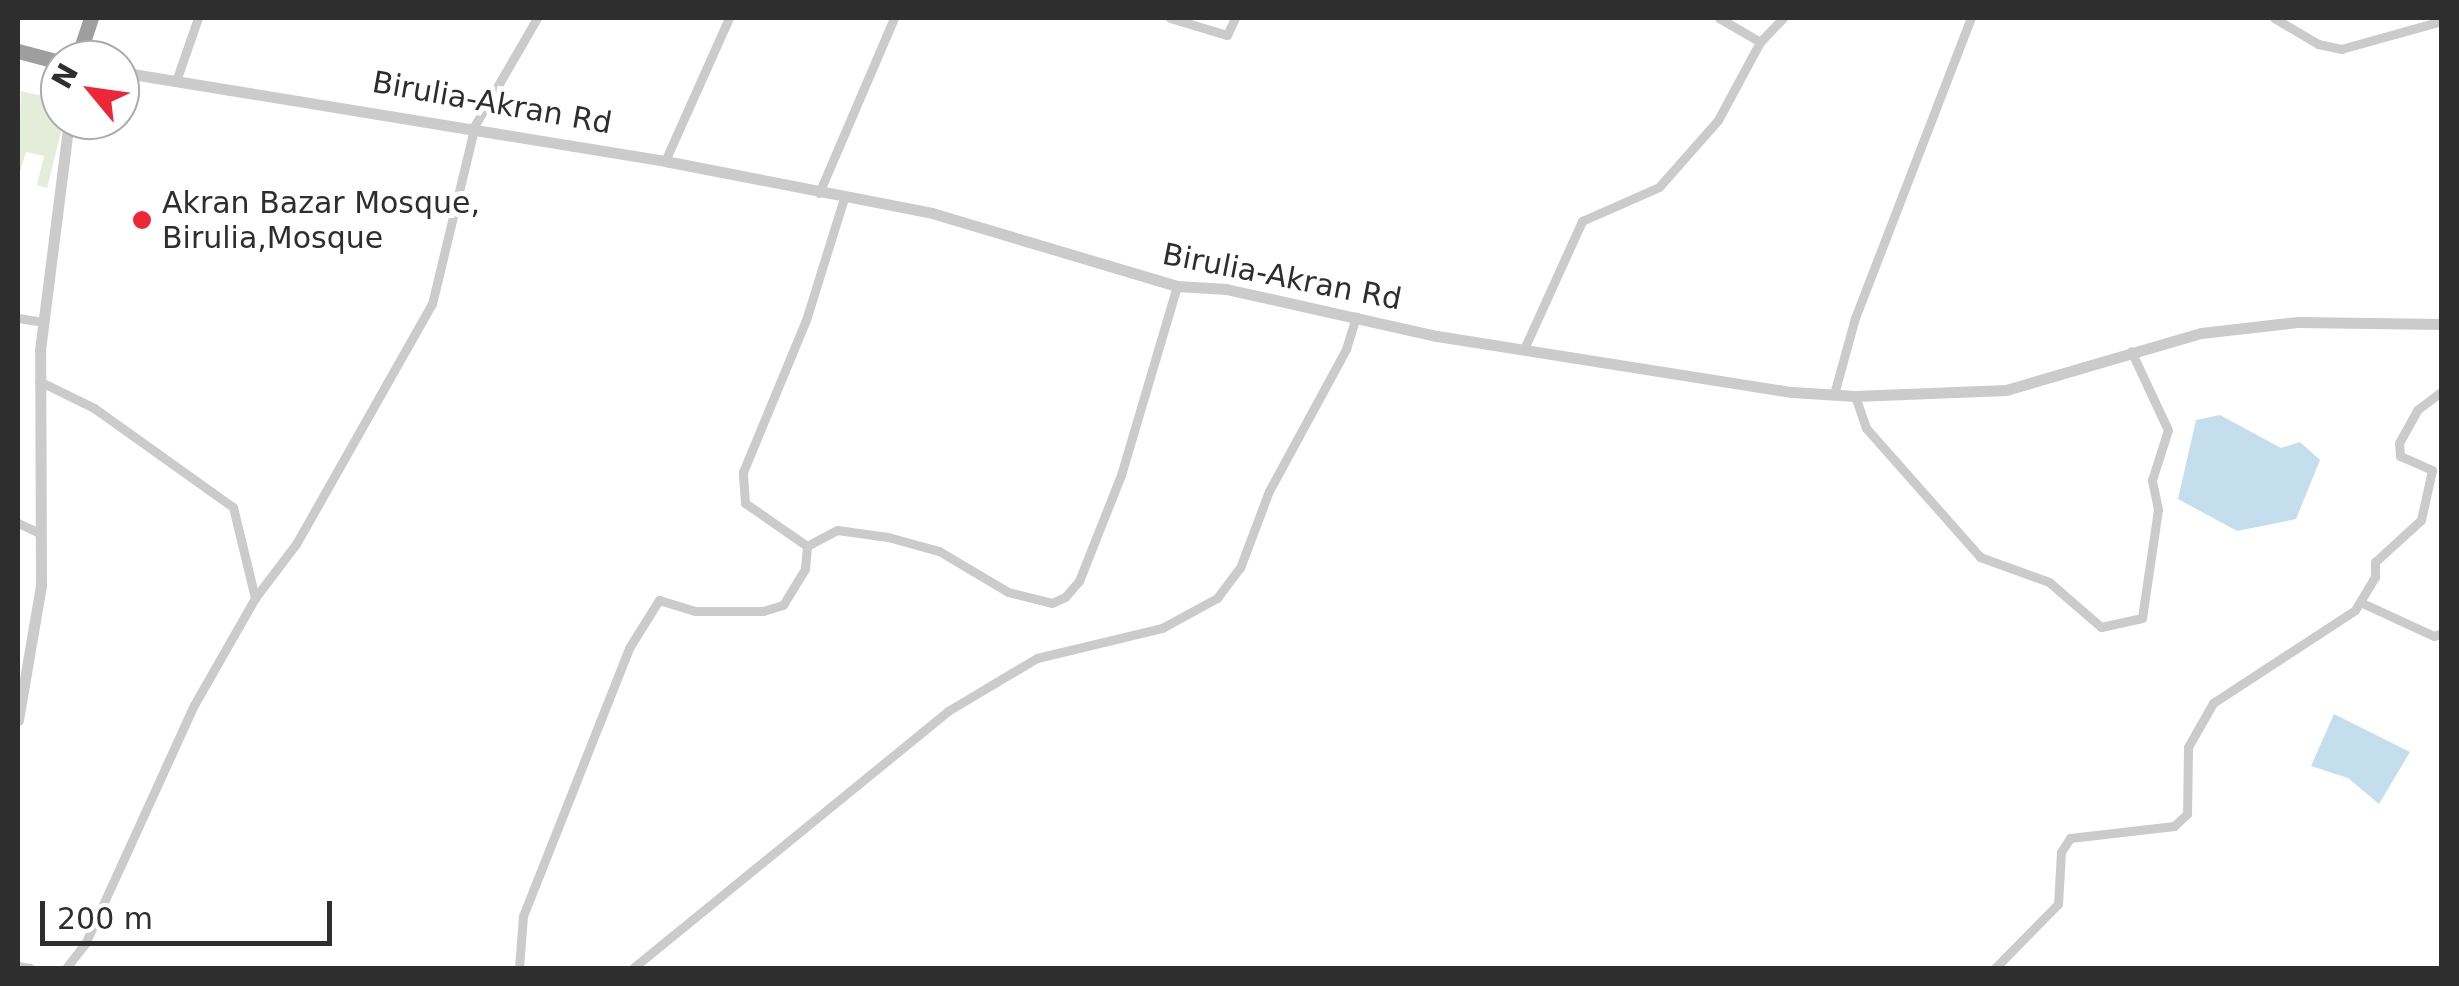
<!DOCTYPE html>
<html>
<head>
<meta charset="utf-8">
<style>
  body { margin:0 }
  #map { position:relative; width:2459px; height:986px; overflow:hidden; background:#fff; font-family:"DejaVu Sans",sans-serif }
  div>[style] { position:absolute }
  .green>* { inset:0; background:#e4ecda }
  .water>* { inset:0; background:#c5deed }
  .minor>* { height:9px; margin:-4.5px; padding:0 4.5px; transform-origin:4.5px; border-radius:4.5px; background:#cbcbcb }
  .tertiary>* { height:11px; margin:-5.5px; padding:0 5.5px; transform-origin:5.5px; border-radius:5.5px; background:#cbcbcb }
  .trunk>* { height:15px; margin:-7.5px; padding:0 7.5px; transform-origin:7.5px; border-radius:7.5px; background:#9e9e9e }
  .dots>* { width:28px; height:28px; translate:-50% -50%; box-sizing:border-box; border:5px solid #fff; border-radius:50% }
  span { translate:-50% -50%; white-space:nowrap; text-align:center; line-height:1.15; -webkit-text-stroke:10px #fff; paint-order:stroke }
  .street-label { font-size:30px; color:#2e2e2e }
  .poi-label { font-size:30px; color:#2e2e2e }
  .left { translate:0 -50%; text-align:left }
  .frame { position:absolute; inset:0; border:20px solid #2e2e2e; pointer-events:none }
  .north { position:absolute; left:40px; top:40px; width:100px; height:100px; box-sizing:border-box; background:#fff; border:2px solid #ababab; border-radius:50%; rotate:299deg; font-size:28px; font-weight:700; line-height:40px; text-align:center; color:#2e2e2e }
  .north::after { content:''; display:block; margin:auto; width:35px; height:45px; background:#ed2738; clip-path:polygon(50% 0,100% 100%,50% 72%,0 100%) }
  .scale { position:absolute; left:40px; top:901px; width:292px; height:45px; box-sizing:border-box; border:5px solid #2e2e2e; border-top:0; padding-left:12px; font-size:30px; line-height:35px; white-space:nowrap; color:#2e2e2e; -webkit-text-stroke:8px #fff; paint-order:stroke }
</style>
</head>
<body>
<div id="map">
  <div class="green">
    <i style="clip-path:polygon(21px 91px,60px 100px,64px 120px,47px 188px,37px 185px,44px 156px,26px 152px,18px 178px)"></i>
  </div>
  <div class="water">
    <i style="clip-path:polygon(2220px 415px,2281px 448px,2300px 442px,2320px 460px,2296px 519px,2237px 531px,2178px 499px,2196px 420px)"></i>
    <i style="clip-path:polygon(2334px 714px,2410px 752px,2379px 804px,2348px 778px,2311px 766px)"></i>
  </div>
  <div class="minor">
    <i style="left:1170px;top:18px;width:59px;rotate:16.6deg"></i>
    <i style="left:1227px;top:35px;width:19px;rotate:-65deg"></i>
    <i style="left:1719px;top:18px;width:48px;rotate:30.3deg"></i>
    <i style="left:2274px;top:18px;width:51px;rotate:30.6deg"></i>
    <i style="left:2318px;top:44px;width:24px;rotate:12deg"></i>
    <i style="left:2341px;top:49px;width:105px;rotate:-15.5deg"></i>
    <i style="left:176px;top:81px;width:67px;rotate:-70.8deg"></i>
    <i style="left:665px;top:161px;width:157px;rotate:-65.9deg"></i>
    <i style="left:819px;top:193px;width:190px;rotate:-66.8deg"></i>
    <i style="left:18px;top:318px;width:25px;rotate:9deg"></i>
    <i style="left:1524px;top:349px;width:141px;rotate:-65.6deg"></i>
    <i style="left:1582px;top:221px;width:84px;rotate:-23.8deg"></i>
    <i style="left:1659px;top:187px;width:89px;rotate:-48.6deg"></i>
    <i style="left:1718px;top:120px;width:89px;rotate:-61.7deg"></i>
    <i style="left:1760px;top:42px;width:33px;rotate:-46deg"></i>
    <i style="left:39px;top:381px;width:61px;rotate:26.1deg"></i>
    <i style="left:94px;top:408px;width:171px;rotate:35.5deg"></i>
    <i style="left:233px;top:507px;width:94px;rotate:76.4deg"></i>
    <i style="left:1834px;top:394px;width:79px;rotate:-74.6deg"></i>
    <i style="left:1855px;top:318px;width:322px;rotate:-68.9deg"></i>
    <i style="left:1855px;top:396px;width:34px;rotate:71deg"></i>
    <i style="left:1866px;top:428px;width:172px;rotate:48.5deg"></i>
    <i style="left:1980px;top:557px;width:73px;rotate:19.9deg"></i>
    <i style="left:2049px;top:582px;width:69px;rotate:40.9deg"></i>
    <i style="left:2101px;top:627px;width:42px;rotate:-12.4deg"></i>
    <i style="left:2142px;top:618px;width:110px;rotate:-81.6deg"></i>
    <i style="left:2158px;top:509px;width:30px;rotate:-102deg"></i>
    <i style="left:2152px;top:480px;width:52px;rotate:-72.3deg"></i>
    <i style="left:2168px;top:430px;width:87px;rotate:-115.1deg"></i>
    <i style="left:18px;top:523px;width:23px;rotate:25deg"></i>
    <i style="left:807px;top:546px;width:34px;rotate:-28deg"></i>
    <i style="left:837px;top:530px;width:51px;rotate:7.8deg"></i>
    <i style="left:888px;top:537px;width:53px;rotate:15.4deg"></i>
    <i style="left:939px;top:551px;width:80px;rotate:30.7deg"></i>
    <i style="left:1008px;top:592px;width:45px;rotate:14deg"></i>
    <i style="left:1052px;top:603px;width:14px;rotate:-25deg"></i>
    <i style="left:1065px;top:597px;width:21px;rotate:-49deg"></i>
    <i style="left:1079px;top:581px;width:114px;rotate:-68.4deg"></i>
    <i style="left:1121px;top:475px;width:197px;rotate:-73.5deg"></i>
    <i style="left:2360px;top:602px;width:81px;rotate:24.7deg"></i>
    <i style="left:2434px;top:636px;width:9px;rotate:-21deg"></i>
    <i style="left:18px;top:966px;width:12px;rotate:9deg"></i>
    <i style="left:66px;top:968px;width:31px;rotate:-52deg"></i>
    <i style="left:85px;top:944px;width:263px;rotate:-65.5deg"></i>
    <i style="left:194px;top:705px;width:123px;rotate:-60.3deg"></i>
    <i style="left:255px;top:598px;width:68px;rotate:-52.8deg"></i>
    <i style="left:296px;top:544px;width:276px;rotate:-60.5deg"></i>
    <i style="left:432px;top:304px;width:184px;rotate:-76.5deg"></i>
    <i style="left:475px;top:125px;width:124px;rotate:-59.9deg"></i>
    <i style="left:519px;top:968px;width:52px;rotate:-85.6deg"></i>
    <i style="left:523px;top:916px;width:288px;rotate:-68.4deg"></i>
    <i style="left:629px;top:648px;width:57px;rotate:-58deg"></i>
    <i style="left:659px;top:600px;width:38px;rotate:17deg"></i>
    <i style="left:695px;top:611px;width:68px"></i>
    <i style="left:763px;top:611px;width:21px;rotate:-17deg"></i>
    <i style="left:783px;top:605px;width:42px;rotate:-58.6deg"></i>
    <i style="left:805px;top:569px;width:23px;rotate:-85deg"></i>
    <i style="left:807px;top:546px;width:75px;rotate:-145.3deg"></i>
    <i style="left:745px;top:503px;width:31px;rotate:-94deg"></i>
    <i style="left:743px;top:472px;width:165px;rotate:-67.5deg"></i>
    <i style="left:806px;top:320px;width:128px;rotate:-72.7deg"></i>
    <i style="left:633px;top:968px;width:407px;rotate:-39.2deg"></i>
    <i style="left:948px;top:711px;width:104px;rotate:-30.8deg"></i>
    <i style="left:1037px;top:658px;width:129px;rotate:-13.5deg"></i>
    <i style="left:1162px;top:628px;width:63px;rotate:-28.6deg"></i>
    <i style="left:1217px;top:598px;width:38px;rotate:-53deg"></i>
    <i style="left:1240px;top:568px;width:82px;rotate:-69.4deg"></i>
    <i style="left:1269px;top:491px;width:162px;rotate:-61.5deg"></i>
    <i style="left:1346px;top:349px;width:34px;rotate:-73deg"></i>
    <i style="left:1995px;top:968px;width:90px;rotate:-45.5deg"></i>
    <i style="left:2058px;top:904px;width:52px;rotate:-86.7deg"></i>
    <i style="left:2061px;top:852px;width:17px;rotate:-57deg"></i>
    <i style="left:2070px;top:838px;width:105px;rotate:-6.6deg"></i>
    <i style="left:2174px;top:826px;width:18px;rotate:-43deg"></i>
    <i style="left:2187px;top:814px;width:67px;rotate:-89.1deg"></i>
    <i style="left:2188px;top:747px;width:51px;rotate:-60.4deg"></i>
    <i style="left:2213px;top:703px;width:170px;rotate:-33.2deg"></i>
    <i style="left:2355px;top:610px;width:39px;rotate:-59deg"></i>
    <i style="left:2375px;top:577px;width:15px;rotate:-90deg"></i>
    <i style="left:2375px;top:562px;width:62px;rotate:-42.4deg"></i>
    <i style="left:2421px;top:520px;width:51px;rotate:-77.6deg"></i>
    <i style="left:2432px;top:470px;width:35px;rotate:-156deg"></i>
    <i style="left:2400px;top:456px;width:13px;rotate:-94deg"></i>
    <i style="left:2399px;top:443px;width:38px;rotate:-61deg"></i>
    <i style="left:2417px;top:410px;width:31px;rotate:-37deg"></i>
  </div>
  <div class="tertiary">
    <i style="left:120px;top:72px;width:552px;rotate:9.27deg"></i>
    <i style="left:665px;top:161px;width:272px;rotate:11deg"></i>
    <i style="left:932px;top:213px;width:256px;rotate:16.6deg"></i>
    <i style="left:1177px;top:286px;width:49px;rotate:3.5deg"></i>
    <i style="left:1226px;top:289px;width:216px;rotate:12.6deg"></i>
    <i style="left:1437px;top:336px;width:359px;rotate:9deg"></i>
    <i style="left:1792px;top:392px;width:63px;rotate:3.6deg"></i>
    <i style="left:1855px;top:396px;width:151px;rotate:-2.3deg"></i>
    <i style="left:2006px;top:390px;width:203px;rotate:-16.3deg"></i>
    <i style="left:2201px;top:333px;width:98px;rotate:-6.5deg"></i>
    <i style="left:2298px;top:322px;width:144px;rotate:0.8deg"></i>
    <i style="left:18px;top:720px;width:136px;rotate:-80.3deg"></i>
    <i style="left:41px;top:586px;width:236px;rotate:-90.2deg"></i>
    <i style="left:40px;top:350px;width:232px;rotate:-82.8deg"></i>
  </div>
  <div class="trunk">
    <i style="left:18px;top:51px;width:43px;rotate:14.7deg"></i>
    <i style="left:77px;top:60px;width:44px;rotate:-71.6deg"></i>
  </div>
  <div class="dots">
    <i style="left:142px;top:220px;background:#ed2738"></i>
  </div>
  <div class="street-label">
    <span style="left:492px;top:103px;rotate:10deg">Birulia-Akran Rd</span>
    <span style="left:1282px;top:277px;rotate:11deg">Birulia-Akran Rd</span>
  </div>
  <div class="poi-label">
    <span class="left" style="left:162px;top:220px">Akran Bazar Mosque,<br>Birulia,Mosque</span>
  </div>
  <div class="frame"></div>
  <div class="north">N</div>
  <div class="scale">200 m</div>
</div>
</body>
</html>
